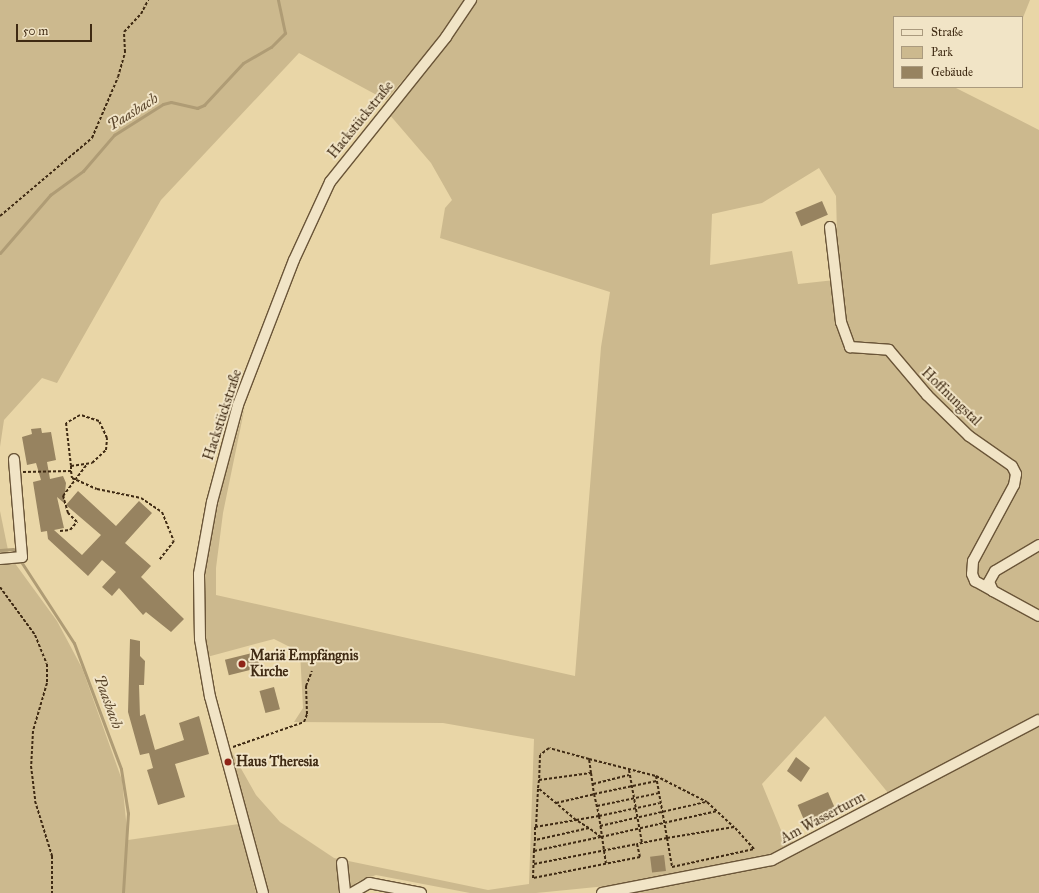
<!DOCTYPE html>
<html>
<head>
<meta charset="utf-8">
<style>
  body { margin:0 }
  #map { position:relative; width:1039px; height:893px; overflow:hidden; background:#e9d6a7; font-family:"IM FELL Great Primer",serif }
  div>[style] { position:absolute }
  .green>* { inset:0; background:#ccb98e }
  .stream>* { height:3px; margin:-1.5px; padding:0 1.5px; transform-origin:1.5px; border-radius:1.5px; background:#af9c75 }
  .building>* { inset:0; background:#978360; transform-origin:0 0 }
  .path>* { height:2px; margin-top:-1px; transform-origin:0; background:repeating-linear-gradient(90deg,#3f2a13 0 3px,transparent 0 5px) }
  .roads { filter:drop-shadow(1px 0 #6a5538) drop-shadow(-1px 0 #6a5538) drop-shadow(0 1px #6a5538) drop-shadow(0 -1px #6a5538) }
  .minor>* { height:10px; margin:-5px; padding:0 5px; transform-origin:5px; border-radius:5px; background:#f1e4c6 }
  .dots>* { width:11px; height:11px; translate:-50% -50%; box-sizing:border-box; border:2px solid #f1e4c6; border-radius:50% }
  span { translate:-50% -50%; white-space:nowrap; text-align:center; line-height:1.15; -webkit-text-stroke:4px #f1e4c6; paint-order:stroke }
  .street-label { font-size:14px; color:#3f2a13 }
  .poi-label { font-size:14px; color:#3f2a13; font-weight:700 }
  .left { translate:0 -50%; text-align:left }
  .water-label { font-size:15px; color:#5b462c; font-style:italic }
  .legend { position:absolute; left:893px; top:16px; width:130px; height:72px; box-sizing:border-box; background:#f1e4c6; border:1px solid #aa9a7e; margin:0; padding:5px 7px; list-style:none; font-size:12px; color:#3f2a13 }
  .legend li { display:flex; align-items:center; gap:8px; height:20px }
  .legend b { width:20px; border:1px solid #aa9a7e }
  .scale { position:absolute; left:16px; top:24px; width:76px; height:18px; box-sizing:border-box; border:2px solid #3f2a13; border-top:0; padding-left:5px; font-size:12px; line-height:14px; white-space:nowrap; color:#3f2a13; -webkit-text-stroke:3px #f1e4c6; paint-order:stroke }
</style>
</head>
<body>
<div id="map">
  <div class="green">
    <i style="clip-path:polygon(0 0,464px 0,433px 45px,386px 100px,299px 53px,161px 200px,57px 383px,42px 378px,4px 420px,0 447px)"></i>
    <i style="clip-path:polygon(476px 0,1030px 0,1022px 20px,894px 17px,894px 87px,966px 87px,956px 88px,1039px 130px,1039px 544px,994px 571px,987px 581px,989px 586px,974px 574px,975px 562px,1016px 486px,1019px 474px,1017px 466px,969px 433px,909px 373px,890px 348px,853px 344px,848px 338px,838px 271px,836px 196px,819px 168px,762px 203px,712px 214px,710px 265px,792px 251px,798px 284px,835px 280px,841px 338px,847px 350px,889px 351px,921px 394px,967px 437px,1010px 468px,1010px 484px,969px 571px,975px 582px,1039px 618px,1039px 717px,1025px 720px,889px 794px,825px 716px,762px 784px,783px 835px,798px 845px,765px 858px,647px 882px,536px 893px,470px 893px,376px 875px,357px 882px,346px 893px,268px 893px,230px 749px,256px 795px,280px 822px,334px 858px,488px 890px,529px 884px,534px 739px,443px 723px,294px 722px,303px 708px,300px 652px,274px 639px,207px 657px,201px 614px,204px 573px,221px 490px,245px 406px,223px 513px,216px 568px,216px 595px,575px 676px,601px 347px,610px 292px,440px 238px,445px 208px,452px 200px,431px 163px,389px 114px,437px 58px)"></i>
    <i style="clip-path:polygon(0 511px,9px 555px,0 555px)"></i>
    <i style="clip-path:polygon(1039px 548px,1039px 614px,995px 590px,991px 582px,996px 573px)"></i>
    <i style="clip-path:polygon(0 562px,14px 562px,57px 621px,82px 668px,122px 780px,128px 840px,239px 824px,256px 893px,0 893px)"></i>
    <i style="clip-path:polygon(1033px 725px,1039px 726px,1039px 893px,632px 893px,764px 867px,790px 857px)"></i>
  </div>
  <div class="stream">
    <i style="left:0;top:253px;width:77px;rotate:-49.2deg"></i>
    <i style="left:50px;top:195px;width:41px;rotate:-36deg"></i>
    <i style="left:83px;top:171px;width:48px;rotate:-49.3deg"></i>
    <i style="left:114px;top:135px;width:58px;rotate:-32.3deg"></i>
    <i style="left:163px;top:104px;width:8px;rotate:-14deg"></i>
    <i style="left:171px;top:102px;width:27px;rotate:13deg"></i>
    <i style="left:197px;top:108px;width:8px;rotate:-23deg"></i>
    <i style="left:204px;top:105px;width:57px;rotate:-47.1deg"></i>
    <i style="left:243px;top:63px;width:32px;rotate:-30deg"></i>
    <i style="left:271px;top:47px;width:20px;rotate:-45deg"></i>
    <i style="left:285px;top:33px;width:34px;rotate:-102deg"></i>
    <i style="left:0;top:550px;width:13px;rotate:-4deg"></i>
    <i style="left:13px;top:549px;width:7px;rotate:56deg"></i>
    <i style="left:20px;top:560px;width:99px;rotate:57deg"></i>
    <i style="left:74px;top:643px;width:134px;rotate:69.5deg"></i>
    <i style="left:121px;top:769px;width:45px;rotate:81deg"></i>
    <i style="left:128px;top:813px;width:80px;rotate:93.6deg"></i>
  </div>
  <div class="building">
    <i style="left:822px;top:201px;width:15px;height:29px;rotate:67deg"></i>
    <i style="clip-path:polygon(41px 428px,42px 433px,51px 432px,56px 460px,47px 462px,50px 479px,63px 476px,66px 483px,64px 503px,57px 497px,64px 528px,54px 530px,82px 555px,101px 535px,66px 505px,78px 491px,116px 526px,139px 501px,152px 513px,125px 543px,151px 566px,141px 577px,184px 619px,171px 632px,146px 612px,143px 615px,119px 588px,112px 596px,102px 587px,116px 572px,102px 560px,88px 576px,48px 539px,47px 531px,41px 532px,33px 482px,41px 480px,36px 463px,27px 465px,22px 437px,32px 434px,31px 429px)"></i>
    <i style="clip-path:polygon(130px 639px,140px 641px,140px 656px,145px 661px,144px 685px,139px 685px,140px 716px,145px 714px,155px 750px,184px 740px,179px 723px,199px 716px,209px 754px,175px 764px,185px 797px,158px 805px,147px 770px,153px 768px,149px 753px,140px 755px,128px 712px)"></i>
    <i style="left:256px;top:652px;width:16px;height:32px;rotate:76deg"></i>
    <i style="left:274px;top:687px;width:23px;height:15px;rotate:75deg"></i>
    <i style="clip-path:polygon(796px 757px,810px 768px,801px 782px,787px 771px)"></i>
    <i style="left:828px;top:792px;width:21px;height:33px;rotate:67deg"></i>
    <i style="left:664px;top:855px;width:16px;height:14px;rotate:83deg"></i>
  </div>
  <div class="path">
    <i style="left:0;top:216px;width:121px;rotate:-40.3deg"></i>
    <i style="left:92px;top:138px;width:66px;rotate:-66.9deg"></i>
    <i style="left:118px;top:77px;width:26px;rotate:-74deg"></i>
    <i style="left:125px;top:52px;width:20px;rotate:-93deg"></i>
    <i style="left:124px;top:32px;width:25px;rotate:-47deg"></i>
    <i style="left:141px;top:14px;width:16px;rotate:-63deg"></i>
    <i style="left:71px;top:466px;width:21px;rotate:-8deg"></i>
    <i style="left:92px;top:463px;width:19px;rotate:-43deg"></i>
    <i style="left:106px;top:450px;width:12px;rotate:-85deg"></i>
    <i style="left:107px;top:438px;width:19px;rotate:-115deg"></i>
    <i style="left:99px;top:421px;width:20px;rotate:-162deg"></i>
    <i style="left:80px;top:415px;width:16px;rotate:150deg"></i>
    <i style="left:66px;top:423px;width:43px;rotate:83.4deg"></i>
    <i style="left:71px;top:466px;width:5px;rotate:90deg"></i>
    <i style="left:23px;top:472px;width:48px;rotate:-1.2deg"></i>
    <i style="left:71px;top:471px;width:7px;rotate:82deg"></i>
    <i style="left:72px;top:478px;width:27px;rotate:24deg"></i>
    <i style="left:97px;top:489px;width:45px;rotate:11.6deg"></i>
    <i style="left:141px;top:498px;width:25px;rotate:34deg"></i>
    <i style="left:162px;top:512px;width:31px;rotate:68deg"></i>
    <i style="left:174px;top:541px;width:24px;rotate:128deg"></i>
    <i style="left:60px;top:531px;width:10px;rotate:-6deg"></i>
    <i style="left:70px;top:530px;width:11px;rotate:-49deg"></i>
    <i style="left:77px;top:522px;width:13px;rotate:-135deg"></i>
    <i style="left:68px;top:513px;width:18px;rotate:-106deg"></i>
    <i style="left:63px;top:496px;width:39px;rotate:-53deg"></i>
    <i style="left:0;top:587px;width:59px;rotate:53.9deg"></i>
    <i style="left:35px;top:635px;width:31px;rotate:68deg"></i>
    <i style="left:47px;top:664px;width:19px;rotate:90deg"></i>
    <i style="left:47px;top:683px;width:50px;rotate:106.3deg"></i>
    <i style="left:33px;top:731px;width:35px;rotate:93deg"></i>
    <i style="left:31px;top:766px;width:35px;rotate:83deg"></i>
    <i style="left:35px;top:801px;width:58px;rotate:72.8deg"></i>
    <i style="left:52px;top:856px;width:37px;rotate:90deg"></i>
    <i style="left:233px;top:747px;width:75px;rotate:-19.4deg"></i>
    <i style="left:304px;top:722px;width:9px;rotate:-69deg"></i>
    <i style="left:307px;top:714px;width:28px;rotate:-92deg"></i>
    <i style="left:306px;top:686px;width:16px;rotate:-68deg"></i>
    <i style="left:589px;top:759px;width:69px;rotate:14.2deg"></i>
    <i style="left:656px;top:776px;width:63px;rotate:79.9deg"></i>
    <i style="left:667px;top:838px;width:31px;rotate:169deg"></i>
    <i style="left:629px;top:770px;width:74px;rotate:79.9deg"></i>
    <i style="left:591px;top:773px;width:21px;rotate:82deg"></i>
    <i style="left:594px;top:794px;width:64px;rotate:-11.7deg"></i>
    <i style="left:656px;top:776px;width:57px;rotate:27deg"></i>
    <i style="left:707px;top:802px;width:37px;rotate:43deg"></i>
    <i style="left:734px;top:827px;width:68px;rotate:170.7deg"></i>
    <i style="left:667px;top:838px;width:29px;rotate:80deg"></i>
    <i style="left:672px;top:867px;width:84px;rotate:-12.4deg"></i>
    <i style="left:754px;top:849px;width:30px;rotate:-132deg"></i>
    <i style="left:593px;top:784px;width:37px;rotate:-14deg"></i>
    <i style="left:556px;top:803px;width:39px;rotate:-13deg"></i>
    <i style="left:594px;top:794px;width:23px;rotate:77deg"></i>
    <i style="left:599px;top:816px;width:62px;rotate:-12deg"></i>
    <i style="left:597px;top:806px;width:63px;rotate:-11.8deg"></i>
    <i style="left:600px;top:826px;width:109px;rotate:-12.8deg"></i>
    <i style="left:536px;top:827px;width:39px;rotate:-87deg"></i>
    <i style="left:589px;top:828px;width:15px;rotate:-148deg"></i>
    <i style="left:576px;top:820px;width:23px;rotate:-10deg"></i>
    <i style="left:599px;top:816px;width:49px;rotate:81.7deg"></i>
    <i style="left:601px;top:837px;width:119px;rotate:-12.6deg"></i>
    <i style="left:534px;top:851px;width:11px;rotate:-85deg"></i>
    <i style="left:534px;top:864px;width:105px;rotate:-11deg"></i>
    <i style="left:637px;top:844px;width:13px;rotate:77deg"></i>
    <i style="left:640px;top:857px;width:109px;rotate:168.9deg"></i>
    <i style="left:533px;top:878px;width:27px;rotate:-88deg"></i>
    <i style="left:534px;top:851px;width:68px;rotate:-11.8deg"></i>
    <i style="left:601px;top:837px;width:15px;rotate:-143deg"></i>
    <i style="left:589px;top:828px;width:55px;rotate:167.5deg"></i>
    <i style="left:535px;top:840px;width:13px;rotate:-90deg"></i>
    <i style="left:535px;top:827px;width:42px;rotate:-9.7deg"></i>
    <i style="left:576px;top:820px;width:50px;rotate:-139.9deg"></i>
    <i style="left:538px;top:788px;width:8px;rotate:-83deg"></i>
    <i style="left:539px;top:780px;width:52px;rotate:-7.7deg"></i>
    <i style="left:591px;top:773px;width:14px;rotate:-98deg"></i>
    <i style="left:589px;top:759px;width:41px;rotate:-164.6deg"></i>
    <i style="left:549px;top:748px;width:11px;rotate:142deg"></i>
    <i style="left:540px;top:755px;width:25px;rotate:92deg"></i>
  </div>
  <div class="roads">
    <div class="minor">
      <i style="left:830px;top:227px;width:96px;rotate:83.4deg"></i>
      <i style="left:841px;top:322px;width:27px;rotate:70deg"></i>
      <i style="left:850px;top:347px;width:39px;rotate:4deg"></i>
      <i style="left:889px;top:350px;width:59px;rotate:49.8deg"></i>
      <i style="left:927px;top:395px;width:59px;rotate:44.3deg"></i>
      <i style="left:969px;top:436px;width:52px;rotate:34.9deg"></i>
      <i style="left:1012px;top:466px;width:9px;rotate:63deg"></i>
      <i style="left:1016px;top:474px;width:11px;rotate:100deg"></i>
      <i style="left:1014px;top:485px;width:86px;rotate:118.3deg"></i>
      <i style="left:973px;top:561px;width:13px;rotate:94deg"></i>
      <i style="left:972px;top:574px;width:8px;rotate:67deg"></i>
      <i style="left:975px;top:581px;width:21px;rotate:29deg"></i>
      <i style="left:1039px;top:545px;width:51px;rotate:149.4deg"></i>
      <i style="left:995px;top:571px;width:13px;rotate:119deg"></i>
      <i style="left:989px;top:582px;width:10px;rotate:66deg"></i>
      <i style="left:993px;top:591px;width:52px;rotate:28.5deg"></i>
      <i style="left:0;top:559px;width:22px;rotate:-5deg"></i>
      <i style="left:22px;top:557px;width:98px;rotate:-94.7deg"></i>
      <i style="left:342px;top:863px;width:30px;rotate:84deg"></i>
      <i style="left:263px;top:893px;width:203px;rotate:-105.1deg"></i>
      <i style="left:210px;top:697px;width:59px;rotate:-99.8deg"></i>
      <i style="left:200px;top:639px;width:65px;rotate:-90.9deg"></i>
      <i style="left:199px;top:574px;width:73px;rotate:-79.8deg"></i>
      <i style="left:212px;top:502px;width:100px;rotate:-75deg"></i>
      <i style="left:238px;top:405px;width:155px;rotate:-68.9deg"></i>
      <i style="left:294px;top:260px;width:86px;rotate:-65.2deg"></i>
      <i style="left:330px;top:182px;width:186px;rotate:-51.3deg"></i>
      <i style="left:446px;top:37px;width:45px;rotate:-56deg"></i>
      <i style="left:352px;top:893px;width:20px;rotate:-30deg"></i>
      <i style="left:369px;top:883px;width:53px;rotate:10.9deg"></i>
      <i style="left:602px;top:893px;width:173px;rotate:-11deg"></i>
      <i style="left:772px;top:860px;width:301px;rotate:-27.7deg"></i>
    </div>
  </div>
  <div class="dots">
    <i style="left:242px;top:664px;background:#8f2418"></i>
    <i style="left:228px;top:762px;background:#8f2418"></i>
  </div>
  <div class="street-label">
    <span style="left:361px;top:120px;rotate:-51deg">Hackstückstraße</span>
    <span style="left:951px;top:397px;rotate:44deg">Hoffnungstal</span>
    <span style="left:223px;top:415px;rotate:-72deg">Hackstückstraße</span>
    <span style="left:823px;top:818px;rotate:-28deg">Am Wasserturm</span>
  </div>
  <div class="poi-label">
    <span class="left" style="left:250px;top:664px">Mariä Empfängnis<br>Kirche</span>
    <span class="left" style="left:236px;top:762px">Haus Theresia</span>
  </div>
  <div class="water-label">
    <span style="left:133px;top:112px;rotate:-32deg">Paasbach</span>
    <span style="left:108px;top:702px;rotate:70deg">Paasbach</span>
  </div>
  <ul class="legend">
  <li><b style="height:5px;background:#f1e4c6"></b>Straße</li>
  <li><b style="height:11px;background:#ccb98e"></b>Park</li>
  <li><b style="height:11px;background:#978360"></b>Gebäude</li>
  </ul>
  <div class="scale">50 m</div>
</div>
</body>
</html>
